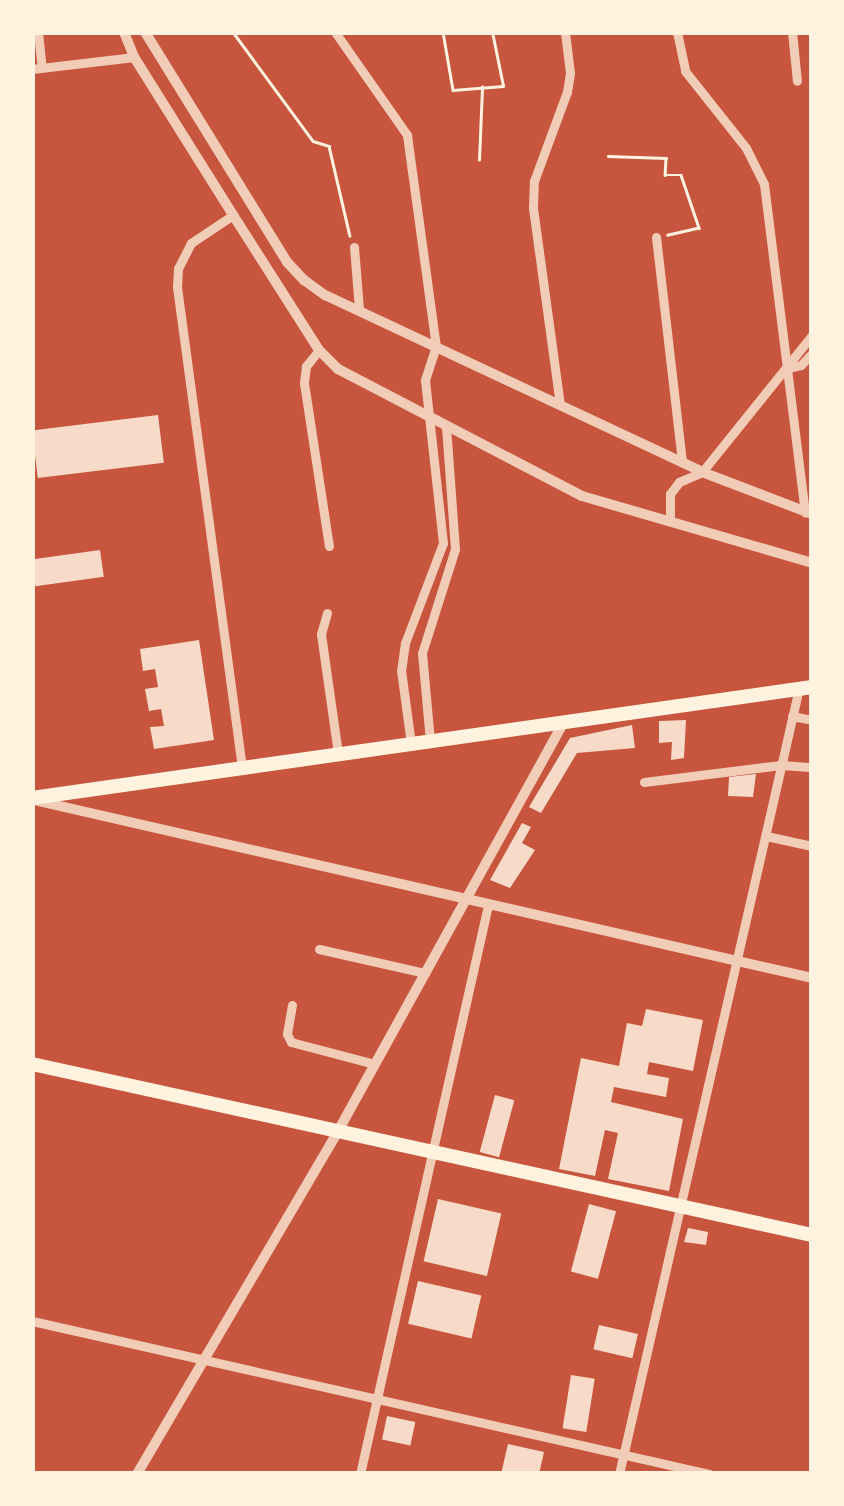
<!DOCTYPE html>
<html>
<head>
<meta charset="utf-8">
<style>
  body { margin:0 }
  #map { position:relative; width:844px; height:1506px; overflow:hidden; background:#c8553d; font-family:Manrope,sans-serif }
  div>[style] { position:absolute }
  .building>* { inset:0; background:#f7dbc8; transform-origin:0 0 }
  .path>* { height:2.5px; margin:-1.25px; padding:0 1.25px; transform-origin:1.25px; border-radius:1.25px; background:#fff3e0 }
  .minor>* { height:9px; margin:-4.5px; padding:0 4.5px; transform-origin:4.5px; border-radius:4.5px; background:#f1ccb7 }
  .tertiary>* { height:10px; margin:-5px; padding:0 5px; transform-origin:5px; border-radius:5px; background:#f1ccb7 }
  .primary>* { height:14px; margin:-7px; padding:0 7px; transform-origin:7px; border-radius:7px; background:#fff3e0 }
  span { translate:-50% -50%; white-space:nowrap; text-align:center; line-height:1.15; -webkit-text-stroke:10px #fff3e0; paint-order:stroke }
  .frame { position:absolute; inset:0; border:35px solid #fff3e0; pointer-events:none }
</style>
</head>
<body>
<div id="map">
  <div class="building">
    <i style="left:158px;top:415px;width:48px;height:127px;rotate:83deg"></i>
    <i style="left:100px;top:550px;width:27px;height:69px;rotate:82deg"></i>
    <i style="clip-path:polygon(199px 640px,214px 740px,154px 749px,150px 727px,164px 726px,161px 709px,149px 711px,145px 689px,158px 687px,155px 669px,143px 671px,140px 649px)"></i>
    <i style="clip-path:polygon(686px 720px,684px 758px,671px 760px,672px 742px,659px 743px,659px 721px)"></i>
    <i style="clip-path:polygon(632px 725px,635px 748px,577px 753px,541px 813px,529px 807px,570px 738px)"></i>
    <i style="clip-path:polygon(756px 774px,753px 797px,728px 796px,729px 777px)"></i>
    <i style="clip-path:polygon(522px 823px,531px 827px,522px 843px,535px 850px,510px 888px,490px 880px)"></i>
    <i style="clip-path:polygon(646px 1009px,703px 1020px,693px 1071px,649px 1062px,647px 1074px,669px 1078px,666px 1097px,614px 1087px,611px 1102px,683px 1119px,669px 1191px,608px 1179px,618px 1133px,605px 1130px,595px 1176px,559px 1169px,581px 1058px,619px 1066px,627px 1023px,642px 1026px)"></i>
    <i style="left:495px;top:1095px;width:20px;height:59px;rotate:15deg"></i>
    <i style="left:438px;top:1199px;width:65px;height:64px;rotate:13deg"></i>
    <i style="left:589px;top:1204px;width:28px;height:70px;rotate:15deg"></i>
    <i style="clip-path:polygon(688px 1228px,708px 1232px,706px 1245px,684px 1242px)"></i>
    <i style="left:418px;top:1281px;width:65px;height:44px;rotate:13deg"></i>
    <i style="left:599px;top:1325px;width:40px;height:25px;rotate:13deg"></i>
    <i style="left:571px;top:1375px;width:24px;height:54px;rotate:9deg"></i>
    <i style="left:387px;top:1416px;width:29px;height:24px;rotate:12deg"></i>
    <i style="clip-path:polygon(508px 1444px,544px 1452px,539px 1474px,501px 1474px)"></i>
  </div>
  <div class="path">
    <i style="left:233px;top:32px;width:135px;rotate:53.7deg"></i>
    <i style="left:313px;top:141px;width:17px;rotate:17deg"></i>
    <i style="left:329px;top:146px;width:92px;rotate:76.9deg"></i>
    <i style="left:443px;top:32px;width:59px;rotate:80.2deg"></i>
    <i style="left:453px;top:90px;width:50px;rotate:-4.6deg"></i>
    <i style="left:503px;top:86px;width:55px;rotate:-101.5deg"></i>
    <i style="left:608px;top:156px;width:58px;rotate:2deg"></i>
    <i style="left:666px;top:158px;width:17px;rotate:93deg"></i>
    <i style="left:665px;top:175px;width:16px"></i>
    <i style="left:681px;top:175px;width:56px;rotate:71.2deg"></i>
    <i style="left:699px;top:228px;width:32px;rotate:167deg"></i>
    <i style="left:479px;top:160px;width:73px;rotate:-87.6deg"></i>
  </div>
  <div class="minor">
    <i style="left:38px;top:32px;width:36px;rotate:84deg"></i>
    <i style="left:335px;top:32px;width:126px;rotate:55deg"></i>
    <i style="left:407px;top:135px;width:213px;rotate:82.2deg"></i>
    <i style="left:436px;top:346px;width:36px;rotate:108deg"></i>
    <i style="left:425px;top:380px;width:164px;rotate:83.7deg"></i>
    <i style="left:443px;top:543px;width:107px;rotate:110.8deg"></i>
    <i style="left:405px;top:643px;width:27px;rotate:98deg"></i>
    <i style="left:401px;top:670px;width:75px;rotate:82.3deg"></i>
    <i style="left:677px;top:32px;width:40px;rotate:78deg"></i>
    <i style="left:685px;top:71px;width:98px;rotate:51.6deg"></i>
    <i style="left:746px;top:148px;width:40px;rotate:63.4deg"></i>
    <i style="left:764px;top:184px;width:331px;rotate:82.9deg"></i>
    <i style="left:792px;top:32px;width:49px;rotate:84.2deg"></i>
    <i style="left:32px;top:69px;width:103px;rotate:-6.7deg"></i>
    <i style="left:233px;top:215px;width:50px;rotate:146.3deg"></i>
    <i style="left:191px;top:243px;width:28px;rotate:117deg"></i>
    <i style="left:178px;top:268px;width:19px;rotate:93deg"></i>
    <i style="left:177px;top:287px;width:485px;rotate:82.3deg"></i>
    <i style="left:656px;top:237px;width:227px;rotate:83.4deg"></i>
    <i style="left:354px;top:247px;width:62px;rotate:85.4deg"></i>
    <i style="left:319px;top:350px;width:21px;rotate:129deg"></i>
    <i style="left:306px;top:366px;width:17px;rotate:97deg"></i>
    <i style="left:304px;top:383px;width:165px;rotate:81.3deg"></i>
    <i style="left:788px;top:368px;width:13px;rotate:-13deg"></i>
    <i style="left:801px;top:365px;width:16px;rotate:-47deg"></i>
    <i style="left:560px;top:405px;width:200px;rotate:-97.8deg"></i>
    <i style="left:533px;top:207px;width:26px;rotate:-88deg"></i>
    <i style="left:534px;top:181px;width:95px;rotate:-69.7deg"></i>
    <i style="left:567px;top:92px;width:19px;rotate:-81deg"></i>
    <i style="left:570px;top:73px;width:41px;rotate:-97deg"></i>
    <i style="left:670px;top:521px;width:27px;rotate:-90deg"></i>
    <i style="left:670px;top:494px;width:15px;rotate:-53deg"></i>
    <i style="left:679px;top:482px;width:25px;rotate:-23deg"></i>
    <i style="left:702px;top:472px;width:176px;rotate:-51.2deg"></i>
    <i style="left:327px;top:613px;width:22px;rotate:106deg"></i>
    <i style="left:321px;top:634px;width:121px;rotate:81.9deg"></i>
    <i style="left:792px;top:716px;width:20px;rotate:11deg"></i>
    <i style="left:430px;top:741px;width:88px;rotate:-95.2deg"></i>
    <i style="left:422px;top:653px;width:109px;rotate:-72.4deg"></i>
    <i style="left:455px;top:549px;width:122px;rotate:-94.2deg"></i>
    <i style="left:644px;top:782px;width:138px;rotate:-7.1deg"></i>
    <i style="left:781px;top:765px;width:31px;rotate:4deg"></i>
    <i style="left:766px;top:836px;width:47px;rotate:12.3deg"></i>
    <i style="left:319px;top:949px;width:109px;rotate:12.8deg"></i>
    <i style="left:292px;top:1005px;width:29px;rotate:100deg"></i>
    <i style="left:287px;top:1034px;width:9px;rotate:63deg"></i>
    <i style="left:291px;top:1042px;width:86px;rotate:14.8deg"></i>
    <i style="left:32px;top:1321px;width:695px;rotate:12.72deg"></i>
    <i style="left:360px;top:1474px;width:583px;rotate:-77.32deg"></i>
    <i style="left:619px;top:1474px;width:806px;rotate:-77.1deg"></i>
  </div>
  <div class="tertiary">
    <i style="left:124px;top:32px;width:27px;rotate:68deg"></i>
    <i style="left:134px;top:57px;width:186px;rotate:57.9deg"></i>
    <i style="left:233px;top:215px;width:160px;rotate:57.5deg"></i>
    <i style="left:319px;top:350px;width:27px;rotate:45deg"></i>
    <i style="left:338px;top:369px;width:275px;rotate:27.5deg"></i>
    <i style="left:582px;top:496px;width:240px;rotate:16.2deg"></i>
    <i style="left:145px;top:32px;width:270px;rotate:58.3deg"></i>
    <i style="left:287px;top:262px;width:25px;rotate:47deg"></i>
    <i style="left:304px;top:280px;width:26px;rotate:36deg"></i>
    <i style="left:325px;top:295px;width:416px;rotate:25.1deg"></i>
    <i style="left:702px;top:472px;width:118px;rotate:20.9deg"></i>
    <i style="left:38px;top:801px;width:794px;rotate:12.88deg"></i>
    <i style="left:137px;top:1474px;width:395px;rotate:-59.6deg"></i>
    <i style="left:337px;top:1133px;width:470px;rotate:-61.1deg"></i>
  </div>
  <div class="primary">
    <i style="left:32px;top:798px;width:788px;rotate:-8.1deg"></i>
    <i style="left:32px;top:1064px;width:799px;rotate:12.37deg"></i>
  </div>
  <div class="frame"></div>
</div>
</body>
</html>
